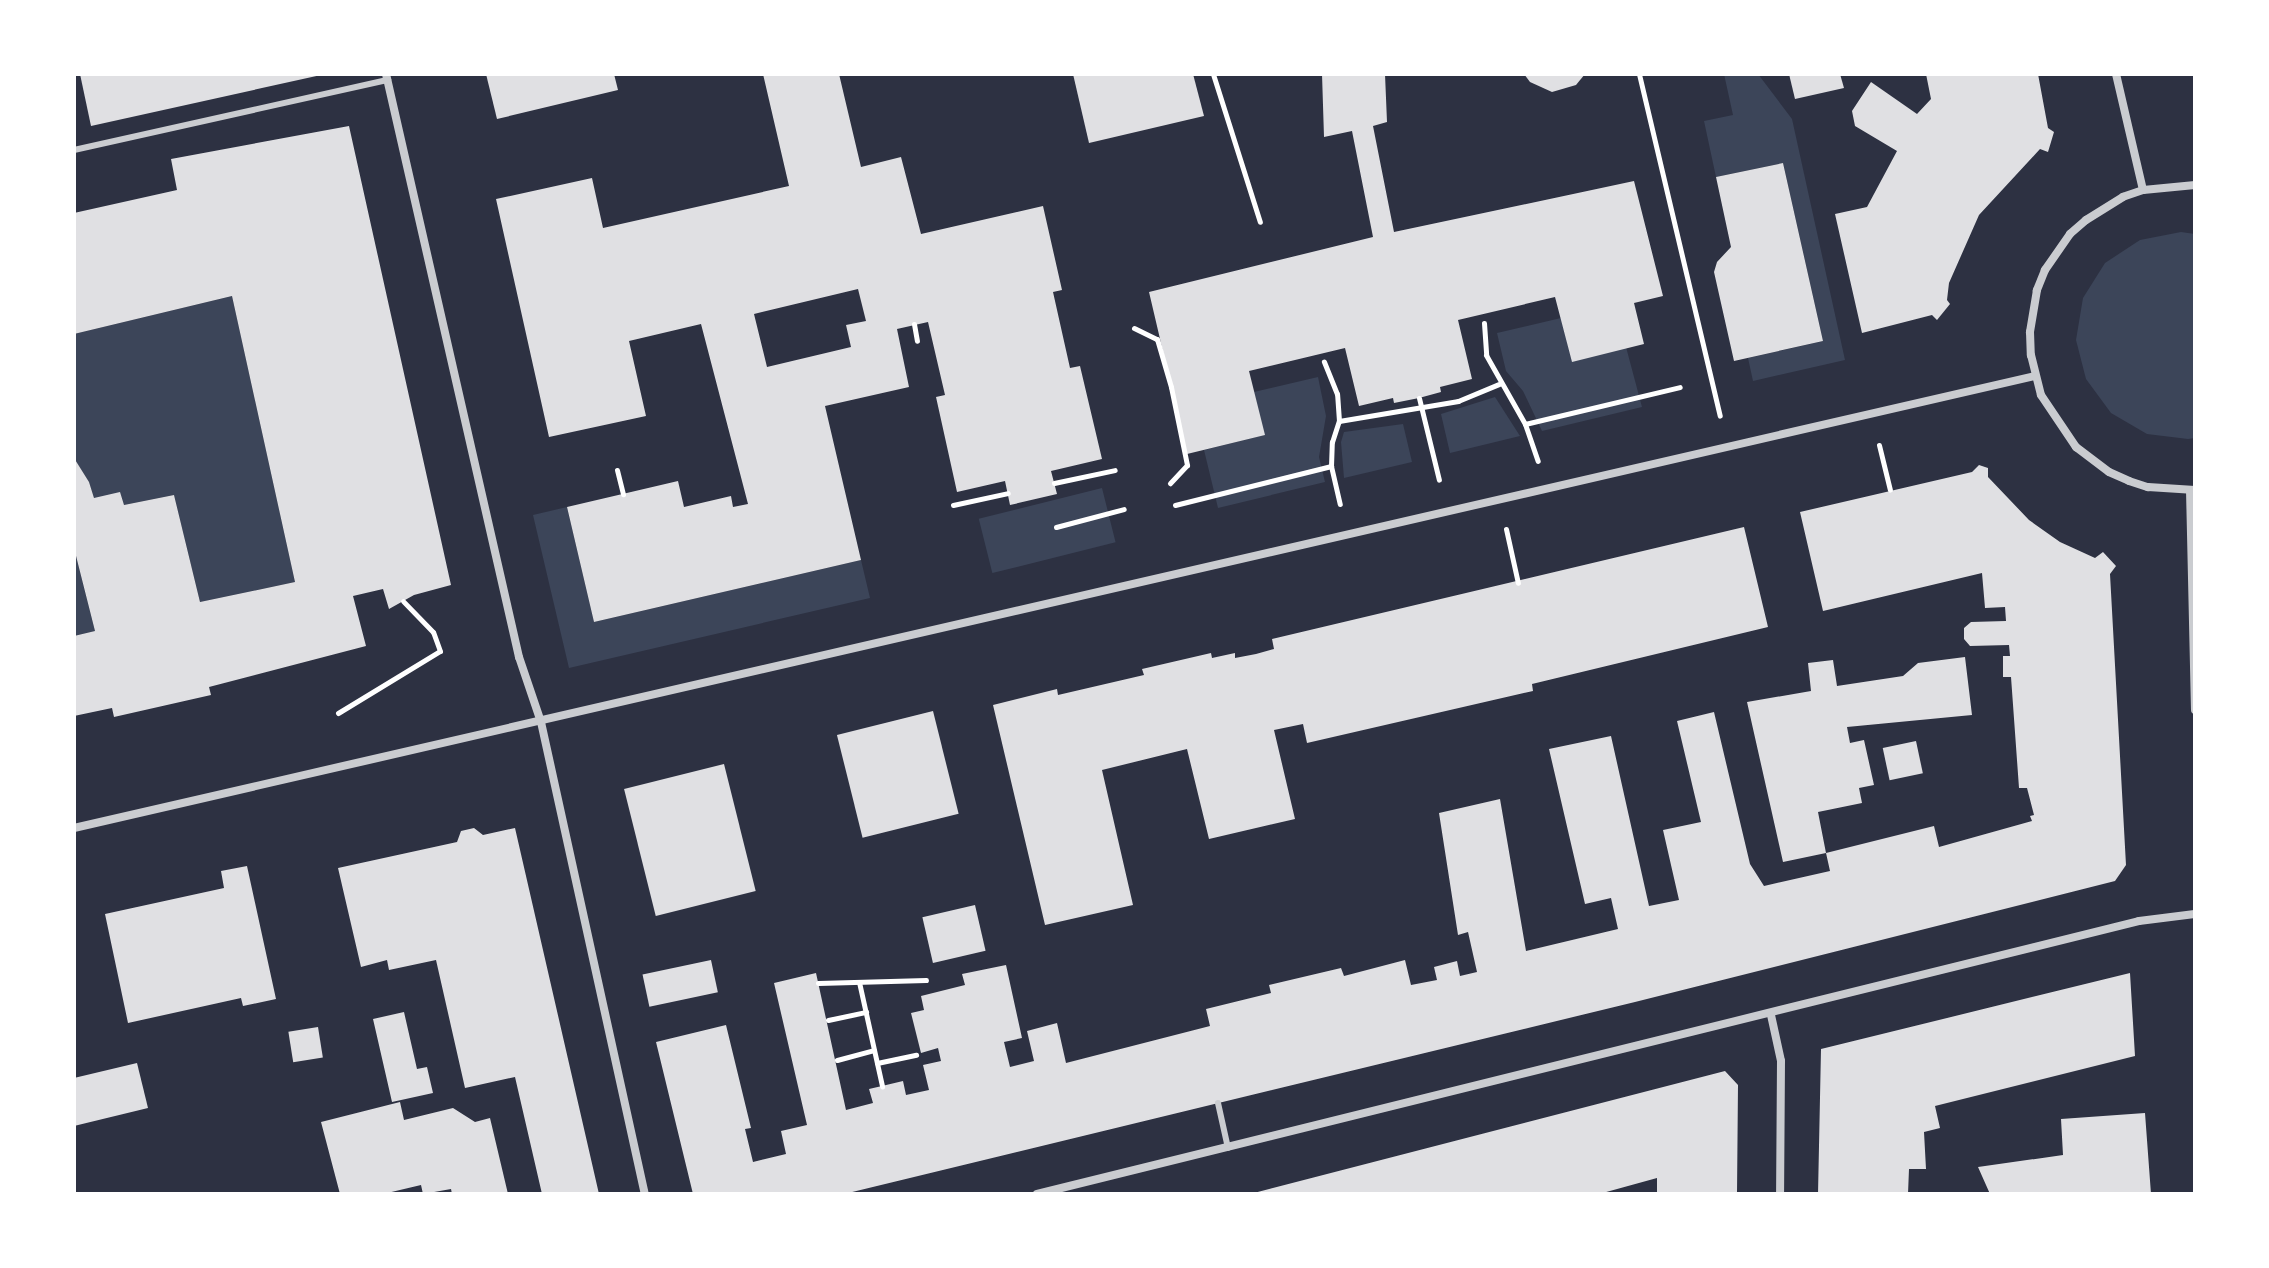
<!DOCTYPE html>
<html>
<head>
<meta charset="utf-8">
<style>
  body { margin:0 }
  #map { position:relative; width:2269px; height:1268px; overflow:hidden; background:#2d3142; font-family:Roboto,sans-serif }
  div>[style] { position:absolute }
  .green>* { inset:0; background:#3c4559; transform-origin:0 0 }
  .building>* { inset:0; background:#e0e0e3; transform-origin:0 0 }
  .path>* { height:5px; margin:-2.5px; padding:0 2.5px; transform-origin:2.5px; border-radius:2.5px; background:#fff }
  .service>* { height:6px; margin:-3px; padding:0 3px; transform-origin:3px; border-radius:3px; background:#caccd0 }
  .minor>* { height:8px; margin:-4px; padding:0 4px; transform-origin:4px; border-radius:4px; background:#caccd0 }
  span { translate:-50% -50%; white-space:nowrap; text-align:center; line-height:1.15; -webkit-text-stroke:6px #fff; paint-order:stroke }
  .frame { position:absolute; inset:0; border:76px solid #fff; pointer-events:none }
</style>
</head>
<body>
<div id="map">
  <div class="green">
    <i style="clip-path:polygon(1724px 74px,1758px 74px,1792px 119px,1845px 360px,1753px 381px,1748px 358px,1823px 341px,1783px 163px,1716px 177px,1704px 121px,1733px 115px)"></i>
    <i style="clip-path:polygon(2181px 232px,2195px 234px,2195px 438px,2188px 439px,2147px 434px,2111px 413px,2086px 379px,2076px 340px,2083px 298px,2105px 263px,2140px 240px)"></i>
    <i style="clip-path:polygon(232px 296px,295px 582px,200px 602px,174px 495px,124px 505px,94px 498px,89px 482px,74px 458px,74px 334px)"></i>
    <i style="clip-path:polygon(1561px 318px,1572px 361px,1626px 347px,1642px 407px,1542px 431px,1523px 391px,1506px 371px,1497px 333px)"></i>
    <i style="clip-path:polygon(1318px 377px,1326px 416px,1319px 457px,1325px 482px,1218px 508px,1204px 450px,1264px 435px,1254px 392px)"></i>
    <i style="clip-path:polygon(1495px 397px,1520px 436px,1450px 453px,1441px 414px)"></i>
    <i style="clip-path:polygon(1403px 424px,1412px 462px,1344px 478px,1341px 442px,1344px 432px)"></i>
    <i style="left:1102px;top:488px;width:56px;height:127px;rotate:76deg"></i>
    <i style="clip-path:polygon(567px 507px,594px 622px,861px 560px,870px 598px,569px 668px,533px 515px)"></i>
    <i style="clip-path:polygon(74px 548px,95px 631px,74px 636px)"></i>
  </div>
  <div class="building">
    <i style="clip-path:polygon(80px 74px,321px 74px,321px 75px,91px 126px)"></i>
    <i style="clip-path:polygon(486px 74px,614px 74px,618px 90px,497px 119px)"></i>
    <i style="clip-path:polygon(evenodd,763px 74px,839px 74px,861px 167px,901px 157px,921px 234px,1043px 206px,1062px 290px,1053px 292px,1070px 368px,1080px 366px,1102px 459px,1051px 471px,1057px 494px,1010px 505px,1005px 481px,957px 492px,936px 397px,945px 395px,928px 322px,897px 329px,909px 387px,825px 406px,861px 560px,594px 622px,567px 507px,678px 481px,684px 507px,731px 496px,733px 507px,748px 504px,701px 324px,629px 341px,646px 416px,549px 437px,496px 199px,592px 178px,603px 228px,789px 186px,763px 74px,858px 289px,866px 321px,846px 325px,851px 347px,767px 367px,754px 314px,858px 289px)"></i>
    <i style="clip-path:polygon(1073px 74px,1193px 74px,1204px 116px,1089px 143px)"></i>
    <i style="clip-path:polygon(1322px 74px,1385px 74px,1387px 122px,1373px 126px,1394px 232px,1634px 181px,1663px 296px,1634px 303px,1644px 344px,1572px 362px,1555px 297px,1458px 320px,1472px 379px,1440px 387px,1441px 392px,1419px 398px,1394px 403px,1393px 398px,1359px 406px,1345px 348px,1249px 371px,1265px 435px,1187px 454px,1149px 292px,1373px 237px,1352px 131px,1324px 137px)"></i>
    <i style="clip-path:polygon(1524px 74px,1585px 74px,1576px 85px,1552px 92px,1530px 82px)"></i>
    <i style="clip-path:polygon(1789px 74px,1840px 74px,1844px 88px,1795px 99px)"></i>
    <i style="clip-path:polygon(1926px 74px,2038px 74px,2048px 128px,2054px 132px,2048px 152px,2040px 149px,1979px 215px,1949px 283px,1947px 300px,1950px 304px,1937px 320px,1932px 315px,1862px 333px,1835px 214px,1867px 207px,1897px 151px,1855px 126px,1852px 111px,1871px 82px,1917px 114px,1931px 99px)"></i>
    <i style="clip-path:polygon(349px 126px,451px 585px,414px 595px,389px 609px,383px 589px,353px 596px,366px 646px,209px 687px,211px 695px,114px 717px,112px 708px,74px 716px,74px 636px,95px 631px,74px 548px,74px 458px,89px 482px,94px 498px,120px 492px,124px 505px,174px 495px,200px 602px,295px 582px,232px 296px,74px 334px,74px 213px,177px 190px,171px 159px)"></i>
    <i style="clip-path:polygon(1783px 163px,1823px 341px,1734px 361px,1714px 272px,1717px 262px,1731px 247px,1716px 177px)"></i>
    <i style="clip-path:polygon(1979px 465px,1988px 468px,1988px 477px,2029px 520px,2060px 542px,2095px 558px,2103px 552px,2116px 566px,2110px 574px,2126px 865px,2115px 881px,1635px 1002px,844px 1194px,693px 1194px,656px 1042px,726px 1025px,751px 1128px,745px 1129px,753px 1162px,786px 1154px,781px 1131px,807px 1125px,774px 983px,816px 973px,846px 1110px,873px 1103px,869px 1089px,882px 1086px,903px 1081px,906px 1095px,929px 1090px,923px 1065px,941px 1061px,938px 1048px,921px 1053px,911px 1013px,924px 1010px,921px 996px,965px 985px,962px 974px,1006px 965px,1022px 1038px,1004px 1042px,1010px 1067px,1034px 1061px,1027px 1031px,1057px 1023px,1066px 1063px,1210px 1026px,1206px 1009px,1271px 993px,1269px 985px,1341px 968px,1344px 976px,1405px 960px,1411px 985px,1437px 980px,1434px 967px,1457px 961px,1460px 976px,1477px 972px,1468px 932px,1458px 935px,1439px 813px,1500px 799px,1526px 951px,1618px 929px,1611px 898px,1585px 904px,1549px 749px,1611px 736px,1649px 906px,1679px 900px,1663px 830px,1701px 822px,1677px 721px,1714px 712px,1750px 864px,1764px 886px,1830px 871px,1826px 853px,1934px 826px,1939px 847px,2032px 821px,2030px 816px,2034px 815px,2027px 788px,2019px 788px,2011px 677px,2003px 677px,2003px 656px,2010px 656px,2009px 645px,1970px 646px,1964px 639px,1964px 628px,1971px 622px,2006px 621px,2005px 607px,1985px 608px,1982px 573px,1823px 611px,1800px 512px,1972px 472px)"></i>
    <i style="clip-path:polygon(1744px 527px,1768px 627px,1532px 684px,1533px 691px,1307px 743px,1303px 724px,1274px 730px,1295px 819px,1209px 839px,1187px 749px,1102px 770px,1133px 905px,1045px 925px,993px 705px,1057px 689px,1058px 695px,1144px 675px,1142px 669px,1211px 653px,1212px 658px,1235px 653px,1235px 658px,1256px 654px,1274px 649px,1272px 639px)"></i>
    <i style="clip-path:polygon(1965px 657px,1972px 715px,1847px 727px,1850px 743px,1864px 740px,1874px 785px,1859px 788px,1862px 803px,1818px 812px,1826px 853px,1783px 862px,1747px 702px,1811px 691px,1808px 663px,1833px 660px,1837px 686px,1903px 676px,1918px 663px)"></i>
    <i style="left:933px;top:711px;width:106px;height:99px;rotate:76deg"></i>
    <i style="left:1916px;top:741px;width:33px;height:34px;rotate:78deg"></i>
    <i style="left:724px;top:764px;width:131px;height:103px;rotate:76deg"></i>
    <i style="clip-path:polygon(474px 828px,483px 835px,515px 828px,599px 1194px,542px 1194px,515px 1077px,465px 1088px,436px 960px,389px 970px,387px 960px,361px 967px,338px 868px,457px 842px,461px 831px)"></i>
    <i style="clip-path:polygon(247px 866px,276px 999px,243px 1006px,241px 998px,128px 1023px,105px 914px,224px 888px,221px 871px)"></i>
    <i style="left:975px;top:905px;width:47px;height:54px;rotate:77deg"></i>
    <i style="left:711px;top:960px;width:33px;height:70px;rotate:78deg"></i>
    <i style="clip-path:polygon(2130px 973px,2135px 1056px,1935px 1106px,1940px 1128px,1924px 1132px,1926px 1169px,1909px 1169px,1908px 1194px,1818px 1194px,1821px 1049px)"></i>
    <i style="clip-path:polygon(404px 1012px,417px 1069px,427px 1067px,433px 1093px,392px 1102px,373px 1019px)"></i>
    <i style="left:318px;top:1027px;width:31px;height:30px;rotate:81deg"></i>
    <i style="clip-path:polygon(137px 1063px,148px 1108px,74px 1126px,74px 1078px)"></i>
    <i style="clip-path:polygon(1725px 1071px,1738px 1085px,1737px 1194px,1657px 1194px,1657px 1178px,1599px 1194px,1250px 1194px)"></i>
    <i style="clip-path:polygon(400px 1102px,404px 1120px,453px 1108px,475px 1122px,490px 1118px,508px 1194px,452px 1194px,451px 1189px,423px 1194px,421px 1185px,383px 1194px,340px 1194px,321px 1122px)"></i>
    <i style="clip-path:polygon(2145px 1113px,2151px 1194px,1990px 1194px,1978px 1167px,2063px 1155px,2061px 1119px)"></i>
  </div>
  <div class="path">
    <i style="left:1213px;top:74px;width:155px;rotate:72.4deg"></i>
    <i style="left:1639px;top:74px;width:351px;rotate:76.7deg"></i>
    <i style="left:1484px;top:323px;width:32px;rotate:86deg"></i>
    <i style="left:1486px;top:355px;width:79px;rotate:60.5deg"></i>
    <i style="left:1525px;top:424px;width:159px;rotate:-13.4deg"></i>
    <i style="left:914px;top:324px;width:17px;rotate:80deg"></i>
    <i style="left:1134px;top:328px;width:25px;rotate:26deg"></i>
    <i style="left:1157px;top:339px;width:50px;rotate:73.7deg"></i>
    <i style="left:1171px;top:387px;width:80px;rotate:78.4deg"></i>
    <i style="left:1187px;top:465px;width:25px;rotate:133deg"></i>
    <i style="left:1419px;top:398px;width:84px;rotate:76.3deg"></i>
    <i style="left:1339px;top:421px;width:121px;rotate:-9.5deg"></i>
    <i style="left:1458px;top:401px;width:44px;rotate:-22.5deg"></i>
    <i style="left:1525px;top:424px;width:39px;rotate:71deg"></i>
    <i style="left:1879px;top:445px;width:46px;rotate:76.3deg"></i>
    <i style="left:1331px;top:466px;width:39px;rotate:77deg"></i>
    <i style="left:617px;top:470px;width:25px;rotate:76deg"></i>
    <i style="left:1054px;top:483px;width:62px;rotate:-12deg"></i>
    <i style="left:953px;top:505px;width:56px;rotate:-12.3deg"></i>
    <i style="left:1175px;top:505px;width:161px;rotate:-14deg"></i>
    <i style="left:1331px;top:466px;width:24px;rotate:-88deg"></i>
    <i style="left:1332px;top:442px;width:22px;rotate:-72deg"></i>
    <i style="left:1339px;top:421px;width:27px;rotate:-94deg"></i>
    <i style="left:1337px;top:394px;width:35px;rotate:-112deg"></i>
    <i style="left:1056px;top:527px;width:70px;rotate:-14.8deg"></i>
    <i style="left:1506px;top:529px;width:55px;rotate:77.5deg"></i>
    <i style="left:338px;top:713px;width:119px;rotate:-31.3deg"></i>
    <i style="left:440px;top:651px;width:20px;rotate:-110deg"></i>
    <i style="left:433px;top:632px;width:43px;rotate:-134.1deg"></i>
    <i style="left:859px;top:982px;width:107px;rotate:77.5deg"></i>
    <i style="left:818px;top:983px;width:108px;rotate:-1.6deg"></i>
    <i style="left:828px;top:1020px;width:39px;rotate:-12deg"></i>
    <i style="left:837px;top:1060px;width:38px;rotate:-15deg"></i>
    <i style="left:877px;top:1063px;width:40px;rotate:-12deg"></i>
  </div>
  <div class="service">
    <i style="left:74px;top:150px;width:322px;rotate:-12.6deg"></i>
    <i style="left:1218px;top:1103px;width:46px;rotate:77.5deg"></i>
  </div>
  <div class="minor">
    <i style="left:386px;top:74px;width:598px;rotate:77.15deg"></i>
    <i style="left:519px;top:657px;width:69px;rotate:71.3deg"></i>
    <i style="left:541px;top:722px;width:483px;rotate:77.6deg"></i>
    <i style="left:2116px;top:74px;width:119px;rotate:76.9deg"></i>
    <i style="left:2195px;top:185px;width:52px;rotate:174.5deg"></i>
    <i style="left:2143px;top:190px;width:21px;rotate:161deg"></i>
    <i style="left:2123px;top:197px;width:44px;rotate:148.1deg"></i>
    <i style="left:2086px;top:220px;width:21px;rotate:139deg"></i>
    <i style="left:2070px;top:234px;width:44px;rotate:124.8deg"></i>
    <i style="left:2045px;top:270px;width:22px;rotate:112deg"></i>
    <i style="left:2037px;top:290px;width:43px;rotate:99.5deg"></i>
    <i style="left:2030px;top:332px;width:23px;rotate:88deg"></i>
    <i style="left:2031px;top:355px;width:41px;rotate:76deg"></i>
    <i style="left:2041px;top:395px;width:63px;rotate:56.1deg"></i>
    <i style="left:2076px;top:447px;width:41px;rotate:37.1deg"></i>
    <i style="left:2109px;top:472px;width:22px;rotate:24deg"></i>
    <i style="left:2129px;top:481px;width:20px;rotate:18deg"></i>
    <i style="left:2148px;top:487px;width:47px;rotate:3.7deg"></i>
    <i style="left:2190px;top:490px;width:220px;rotate:88.7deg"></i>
    <i style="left:74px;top:828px;width:2012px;rotate:-12.98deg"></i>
    <i style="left:1771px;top:1015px;width:47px;rotate:77.7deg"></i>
    <i style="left:1781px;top:1061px;width:133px;rotate:90.4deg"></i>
    <i style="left:1037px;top:1194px;width:1135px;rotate:-13.91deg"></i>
    <i style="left:2139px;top:921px;width:56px;rotate:-7.1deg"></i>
  </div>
  <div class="frame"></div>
</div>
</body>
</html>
